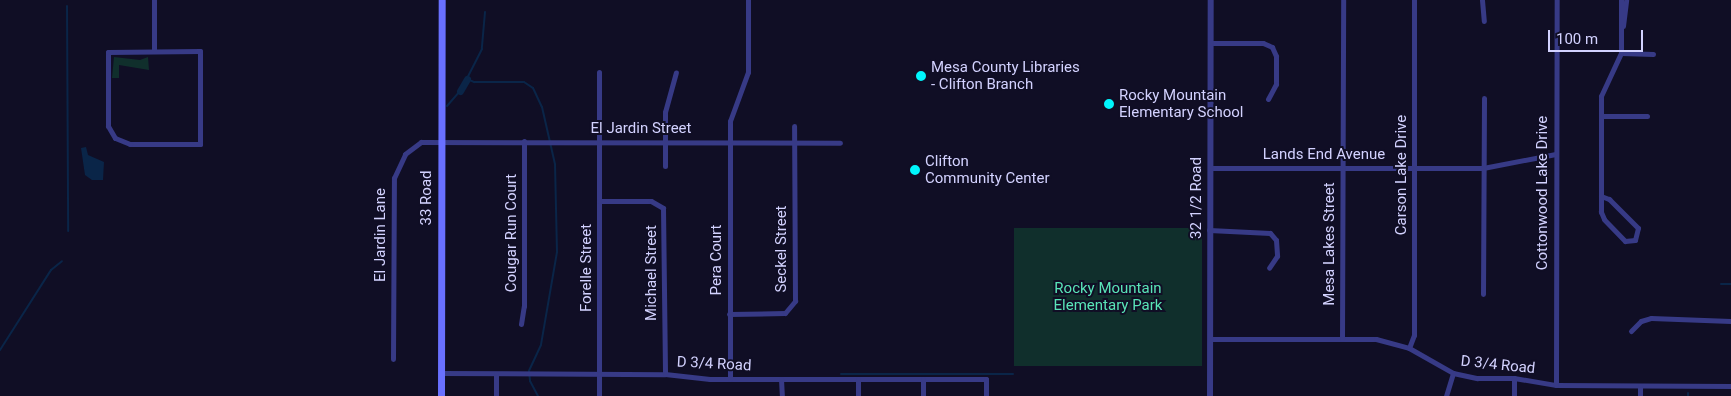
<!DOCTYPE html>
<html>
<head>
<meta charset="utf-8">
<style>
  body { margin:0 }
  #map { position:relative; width:1731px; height:396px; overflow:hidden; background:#100e25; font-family:Roboto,sans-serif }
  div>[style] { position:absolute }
  .green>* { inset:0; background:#102f2c; transform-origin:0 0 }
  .water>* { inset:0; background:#0a2548 }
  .stream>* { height:2px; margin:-1px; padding:0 1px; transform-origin:1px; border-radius:1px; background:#0a2548 }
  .canal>* { height:7px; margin:-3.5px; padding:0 3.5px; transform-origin:3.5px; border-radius:3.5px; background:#0a2548 }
  .minor>* { height:5px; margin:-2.5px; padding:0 2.5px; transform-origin:2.5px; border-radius:2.5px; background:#373a86 }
  .tertiary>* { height:6px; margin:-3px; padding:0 3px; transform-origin:3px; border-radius:3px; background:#373a86 }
  .secondary>* { height:7px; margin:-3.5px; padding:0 3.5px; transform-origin:3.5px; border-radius:3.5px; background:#6970ff }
  .dots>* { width:14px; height:14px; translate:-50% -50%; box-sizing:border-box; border:2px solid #100e25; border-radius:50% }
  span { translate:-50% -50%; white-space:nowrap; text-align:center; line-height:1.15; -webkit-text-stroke:4px #100e25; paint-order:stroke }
  .poi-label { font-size:15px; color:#d3d2ff }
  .left { translate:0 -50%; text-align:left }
  .street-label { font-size:15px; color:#d3d2ff }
  .park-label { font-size:15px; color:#59e4b7 }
  .scale { position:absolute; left:1548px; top:30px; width:95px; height:22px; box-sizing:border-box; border:2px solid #d3d2ff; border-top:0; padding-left:6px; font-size:15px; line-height:18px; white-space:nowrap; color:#d3d2ff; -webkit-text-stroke:4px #100e25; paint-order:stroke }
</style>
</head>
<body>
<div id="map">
  <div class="green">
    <i style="clip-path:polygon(114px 57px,140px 60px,148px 57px,149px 70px,119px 65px,119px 78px,112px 78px)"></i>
    <i style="left:1014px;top:228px;width:188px;height:138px"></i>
  </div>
  <div class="water">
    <i style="clip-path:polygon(86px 147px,88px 155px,104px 162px,103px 180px,92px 180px,85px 175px,81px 148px)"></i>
  </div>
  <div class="stream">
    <i style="left:67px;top:6px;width:225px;rotate:89.7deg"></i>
    <i style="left:485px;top:12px;width:37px;rotate:95deg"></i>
    <i style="left:482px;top:49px;width:34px;rotate:117deg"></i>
    <i style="left:467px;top:79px;width:8px;rotate:23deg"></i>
    <i style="left:474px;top:82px;width:50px"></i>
    <i style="left:524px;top:82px;width:11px;rotate:34deg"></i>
    <i style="left:533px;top:88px;width:21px;rotate:65deg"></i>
    <i style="left:542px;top:107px;width:58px;rotate:77.2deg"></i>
    <i style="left:555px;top:164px;width:88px;rotate:88.7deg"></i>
    <i style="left:557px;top:252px;width:94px;rotate:99.8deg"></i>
    <i style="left:541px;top:345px;width:29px;rotate:115deg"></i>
    <i style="left:529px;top:371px;width:10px;rotate:84deg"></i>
    <i style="left:530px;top:381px;width:17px;rotate:62deg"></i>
    <i style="left:447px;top:106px;width:20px;rotate:-49deg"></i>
    <i style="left:1721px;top:284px;width:10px"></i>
    <i style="left:0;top:350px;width:95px;rotate:-57.5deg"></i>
    <i style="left:51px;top:270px;width:14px;rotate:-39deg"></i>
    <i style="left:841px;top:374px;width:172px"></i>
    <i style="left:1688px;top:393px;width:3px;rotate:90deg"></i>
  </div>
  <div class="canal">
    <i style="left:460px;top:91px;width:14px;rotate:-60deg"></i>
  </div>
  <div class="minor">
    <i style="left:1482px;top:0;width:21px;rotate:85deg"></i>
    <i style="left:1623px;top:26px;width:26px;rotate:-83deg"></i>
    <i style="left:1210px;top:43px;width:53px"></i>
    <i style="left:1263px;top:43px;width:10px;rotate:24deg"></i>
    <i style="left:1272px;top:47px;width:10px;rotate:66deg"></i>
    <i style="left:1276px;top:56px;width:28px;rotate:90deg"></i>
    <i style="left:1276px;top:84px;width:17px;rotate:118deg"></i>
    <i style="left:154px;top:51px;width:51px;rotate:-90deg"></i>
    <i style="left:200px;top:51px;width:93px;rotate:90deg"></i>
    <i style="left:200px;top:144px;width:70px;rotate:180deg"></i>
    <i style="left:130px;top:144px;width:16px;rotate:-158deg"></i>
    <i style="left:115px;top:138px;width:14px;rotate:-120deg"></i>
    <i style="left:108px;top:126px;width:74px;rotate:-90deg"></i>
    <i style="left:108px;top:52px;width:92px;rotate:-0.6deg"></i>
    <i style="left:1621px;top:53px;width:32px;rotate:2deg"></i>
    <i style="left:599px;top:72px;width:324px;rotate:90deg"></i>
    <i style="left:1601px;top:116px;width:46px"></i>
    <i style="left:665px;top:166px;width:54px;rotate:-90deg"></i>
    <i style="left:665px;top:112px;width:41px;rotate:-74.6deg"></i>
    <i style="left:1210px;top:168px;width:273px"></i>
    <i style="left:1483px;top:168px;width:74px;rotate:-10.9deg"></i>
    <i style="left:1601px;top:196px;width:9px;rotate:21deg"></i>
    <i style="left:1609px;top:199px;width:41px;rotate:45deg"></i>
    <i style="left:1638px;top:228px;width:12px;rotate:104deg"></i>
    <i style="left:1635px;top:240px;width:10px;rotate:174deg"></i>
    <i style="left:1625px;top:241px;width:30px;rotate:-134deg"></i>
    <i style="left:1604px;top:219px;width:8px;rotate:-113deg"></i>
    <i style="left:1601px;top:212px;width:116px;rotate:-90deg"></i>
    <i style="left:1601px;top:96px;width:47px;rotate:-65.1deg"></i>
    <i style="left:1621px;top:53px;width:53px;rotate:-90deg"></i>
    <i style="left:599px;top:201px;width:52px"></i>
    <i style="left:651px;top:201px;width:14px;rotate:30deg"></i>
    <i style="left:663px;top:208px;width:166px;rotate:89.3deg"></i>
    <i style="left:1209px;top:230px;width:61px;rotate:2.8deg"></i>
    <i style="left:1270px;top:233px;width:9px;rotate:49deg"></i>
    <i style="left:1276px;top:240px;width:16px;rotate:86deg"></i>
    <i style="left:1277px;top:256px;width:14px;rotate:124deg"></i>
    <i style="left:1483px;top:294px;width:196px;rotate:-89.7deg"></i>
    <i style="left:729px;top:314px;width:56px;rotate:-1deg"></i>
    <i style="left:785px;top:313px;width:16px;rotate:-50deg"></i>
    <i style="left:795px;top:301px;width:175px;rotate:-90.3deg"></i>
    <i style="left:521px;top:324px;width:18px;rotate:-81deg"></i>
    <i style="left:524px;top:306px;width:165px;rotate:-90deg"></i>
    <i style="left:1631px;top:331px;width:14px;rotate:-45deg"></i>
    <i style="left:1641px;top:321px;width:10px;rotate:-17deg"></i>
    <i style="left:1651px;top:318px;width:80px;rotate:2.1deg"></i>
    <i style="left:1210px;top:339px;width:166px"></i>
    <i style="left:1376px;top:339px;width:34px;rotate:15deg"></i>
    <i style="left:1409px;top:348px;width:51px;rotate:29.6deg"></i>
    <i style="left:1453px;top:373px;width:25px;rotate:12deg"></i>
    <i style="left:1477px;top:378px;width:37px"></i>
    <i style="left:1514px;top:378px;width:43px;rotate:9.5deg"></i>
    <i style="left:1556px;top:385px;width:175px;rotate:0.3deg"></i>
    <i style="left:1342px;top:339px;width:339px;rotate:-89.8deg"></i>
    <i style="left:1409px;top:348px;width:14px;rotate:-69deg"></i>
    <i style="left:1414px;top:335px;width:335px;rotate:-90deg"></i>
    <i style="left:393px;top:359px;width:181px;rotate:-89.7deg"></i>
    <i style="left:394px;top:178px;width:26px;rotate:-65deg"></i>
    <i style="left:405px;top:154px;width:20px;rotate:-37deg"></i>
    <i style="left:421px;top:142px;width:419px;rotate:0.1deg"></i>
    <i style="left:441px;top:373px;width:224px;rotate:0.3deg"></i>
    <i style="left:665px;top:374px;width:45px;rotate:6.3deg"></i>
    <i style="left:710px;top:379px;width:276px"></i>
    <i style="left:986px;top:379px;width:17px;rotate:90deg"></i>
    <i style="left:496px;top:374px;width:22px;rotate:90deg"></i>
    <i style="left:1514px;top:378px;width:18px;rotate:90deg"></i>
    <i style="left:730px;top:379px;width:258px;rotate:-90deg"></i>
    <i style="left:730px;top:121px;width:52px;rotate:-69.8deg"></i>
    <i style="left:748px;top:72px;width:72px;rotate:-90deg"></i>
    <i style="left:781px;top:379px;width:17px;rotate:87deg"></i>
    <i style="left:858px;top:379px;width:17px;rotate:90deg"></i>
    <i style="left:1556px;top:385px;width:385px;rotate:-89.9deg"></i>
    <i style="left:923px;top:396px;width:17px;rotate:-90deg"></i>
    <i style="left:1446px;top:396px;width:24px;rotate:-73deg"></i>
    <i style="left:1640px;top:396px;width:10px;rotate:-90deg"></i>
  </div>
  <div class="tertiary">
    <i style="left:1210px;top:396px;width:396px;rotate:-89.9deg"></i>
  </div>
  <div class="secondary">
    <i style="left:441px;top:396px;width:396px;rotate:-89.9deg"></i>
  </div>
  <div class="dots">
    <i style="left:921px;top:76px;background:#00f6fd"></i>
    <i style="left:1109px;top:104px;background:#00f6fd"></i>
    <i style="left:915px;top:170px;background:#00f6fd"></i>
  </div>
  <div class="poi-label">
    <span class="left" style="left:931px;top:76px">Mesa County Libraries<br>- Clifton Branch</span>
    <span class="left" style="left:1119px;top:104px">Rocky Mountain<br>Elementary School</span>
    <span class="left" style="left:925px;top:170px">Clifton<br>Community Center</span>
  </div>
  <div class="street-label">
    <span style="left:641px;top:129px">El Jardin Street</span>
    <span style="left:1324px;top:155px">Lands End Avenue</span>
    <span style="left:1402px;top:175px;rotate:-90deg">Carson Lake Drive</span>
    <span style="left:1543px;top:193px;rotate:-90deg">Cottonwood Lake Drive</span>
    <span style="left:427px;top:198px;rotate:-90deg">33 Road</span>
    <span style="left:1197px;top:198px;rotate:-90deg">32 1/2 Road</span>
    <span style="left:512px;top:233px;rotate:-90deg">Cougar Run Court</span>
    <span style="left:381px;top:235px;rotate:-90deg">El Jardin Lane</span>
    <span style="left:1330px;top:244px;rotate:-90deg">Mesa Lakes Street</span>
    <span style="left:782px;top:249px;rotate:-90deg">Seckel Street</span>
    <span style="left:717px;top:260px;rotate:-90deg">Pera Court</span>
    <span style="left:587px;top:268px;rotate:-90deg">Forelle Street</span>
    <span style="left:652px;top:273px;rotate:-90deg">Michael Street</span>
    <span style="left:714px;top:364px;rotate:3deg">D 3/4 Road</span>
    <span style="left:1498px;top:365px;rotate:6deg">D 3/4 Road</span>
  </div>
  <div class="park-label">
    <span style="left:1108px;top:297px">Rocky Mountain<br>Elementary Park</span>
  </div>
  <div class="scale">100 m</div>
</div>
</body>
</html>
